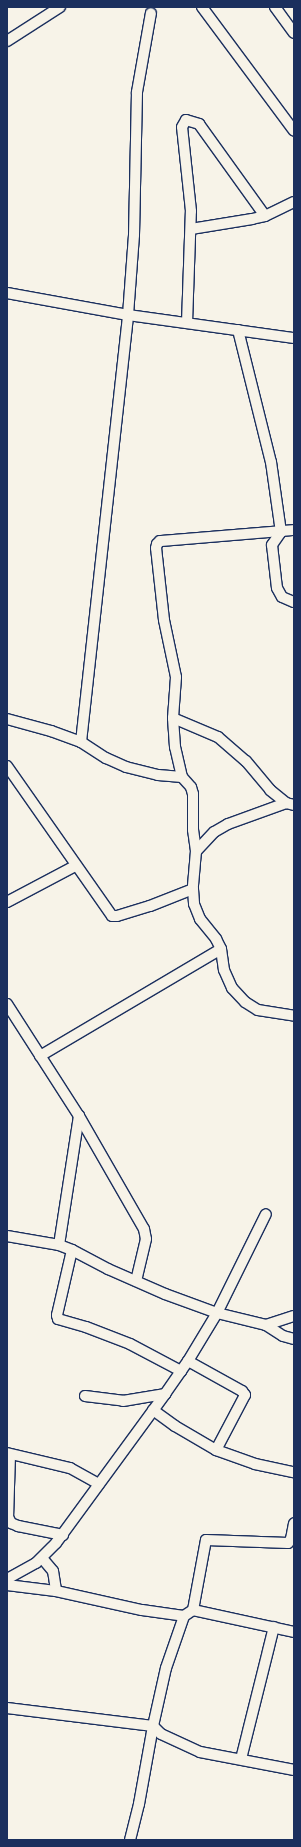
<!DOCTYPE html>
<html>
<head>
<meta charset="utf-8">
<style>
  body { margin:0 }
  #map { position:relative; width:301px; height:1847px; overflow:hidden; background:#f7f3e8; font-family:"Patrick Hand",sans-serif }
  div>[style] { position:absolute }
  .roads { filter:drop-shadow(1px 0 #1b2f5e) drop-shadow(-1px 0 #1b2f5e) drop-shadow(0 1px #1b2f5e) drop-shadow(0 -1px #1b2f5e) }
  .minor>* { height:10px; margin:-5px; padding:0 5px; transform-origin:5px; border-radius:5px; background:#f7f3e8 }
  span { translate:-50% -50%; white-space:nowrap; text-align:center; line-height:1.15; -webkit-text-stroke:3.5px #f7f3e8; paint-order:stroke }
  .frame { position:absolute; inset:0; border:8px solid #1b2f5e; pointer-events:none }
</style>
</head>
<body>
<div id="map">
  <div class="roads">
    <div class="minor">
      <i style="left:202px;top:7px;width:154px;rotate:53.4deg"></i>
      <i style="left:275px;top:7px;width:32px;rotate:54deg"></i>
      <i style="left:7px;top:41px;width:63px;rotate:-32.7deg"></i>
      <i style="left:191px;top:229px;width:62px;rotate:-9.3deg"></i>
      <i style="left:252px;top:219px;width:13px;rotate:-13deg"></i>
      <i style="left:265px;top:216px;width:32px;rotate:-26deg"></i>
      <i style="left:7px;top:293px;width:123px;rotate:10.3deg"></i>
      <i style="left:128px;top:315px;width:168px;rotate:7.9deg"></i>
      <i style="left:187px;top:323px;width:112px;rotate:-88deg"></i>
      <i style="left:191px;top:211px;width:84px;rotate:-96.1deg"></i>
      <i style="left:182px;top:127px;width:8px;rotate:-60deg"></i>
      <i style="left:186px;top:120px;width:14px;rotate:17deg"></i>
      <i style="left:199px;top:124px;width:113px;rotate:54.3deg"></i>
      <i style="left:238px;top:330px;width:136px;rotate:76deg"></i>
      <i style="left:271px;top:462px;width:71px;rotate:81.9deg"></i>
      <i style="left:281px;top:532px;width:16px;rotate:125deg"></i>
      <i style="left:272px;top:545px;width:43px;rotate:83.4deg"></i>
      <i style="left:277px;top:588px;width:10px;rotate:61deg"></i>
      <i style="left:282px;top:597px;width:13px;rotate:23deg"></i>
      <i style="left:173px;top:718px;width:49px;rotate:22.9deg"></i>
      <i style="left:218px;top:737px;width:37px;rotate:41deg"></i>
      <i style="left:246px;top:761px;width:38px;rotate:50deg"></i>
      <i style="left:270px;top:790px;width:21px;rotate:39deg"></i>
      <i style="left:286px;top:803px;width:8px;rotate:14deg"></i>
      <i style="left:7px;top:719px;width:46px;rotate:15.3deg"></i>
      <i style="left:51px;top:731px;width:32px;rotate:20deg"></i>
      <i style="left:81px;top:742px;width:30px;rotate:33deg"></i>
      <i style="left:106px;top:758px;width:22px;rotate:24deg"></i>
      <i style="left:126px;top:767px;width:33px;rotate:14deg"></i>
      <i style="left:158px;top:775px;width:24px;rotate:5deg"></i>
      <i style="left:81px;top:742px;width:430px;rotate:-83.7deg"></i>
      <i style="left:128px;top:315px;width:80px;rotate:-85.7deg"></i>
      <i style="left:134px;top:235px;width:143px;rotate:-88.8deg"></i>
      <i style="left:137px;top:92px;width:80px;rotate:-80deg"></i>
      <i style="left:7px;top:766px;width:183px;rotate:55deg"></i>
      <i style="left:112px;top:916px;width:5px"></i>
      <i style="left:117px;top:916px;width:34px;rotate:-17deg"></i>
      <i style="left:150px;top:906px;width:46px;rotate:-21.6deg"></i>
      <i style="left:286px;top:803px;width:62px;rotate:160.1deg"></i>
      <i style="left:228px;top:824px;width:16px;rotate:150deg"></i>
      <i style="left:214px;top:832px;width:26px;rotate:133deg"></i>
      <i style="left:196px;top:851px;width:38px;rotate:95deg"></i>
      <i style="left:193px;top:889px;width:15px;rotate:86deg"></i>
      <i style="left:194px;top:904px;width:16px;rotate:68deg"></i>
      <i style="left:200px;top:919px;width:26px;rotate:51deg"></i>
      <i style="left:216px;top:939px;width:11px;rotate:63deg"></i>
      <i style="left:221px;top:949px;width:21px;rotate:82deg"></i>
      <i style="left:224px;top:970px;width:20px;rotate:66deg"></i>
      <i style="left:232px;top:988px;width:19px;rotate:47deg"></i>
      <i style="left:245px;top:1002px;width:15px;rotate:32deg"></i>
      <i style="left:258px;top:1010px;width:36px;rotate:9deg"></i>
      <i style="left:196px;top:851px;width:21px;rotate:-98deg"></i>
      <i style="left:193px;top:830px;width:36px;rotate:-90deg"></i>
      <i style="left:193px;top:794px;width:7px;rotate:-106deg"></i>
      <i style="left:191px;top:787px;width:13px;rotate:-132deg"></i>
      <i style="left:182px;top:777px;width:31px;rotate:-103deg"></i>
      <i style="left:175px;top:747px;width:29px;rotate:-94deg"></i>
      <i style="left:173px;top:718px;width:41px;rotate:-85.8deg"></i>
      <i style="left:176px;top:677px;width:58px;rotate:-101.9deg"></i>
      <i style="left:164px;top:620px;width:72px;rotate:-96.3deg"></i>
      <i style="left:156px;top:548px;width:4px;rotate:-76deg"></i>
      <i style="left:157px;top:544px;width:4px;rotate:-45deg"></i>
      <i style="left:160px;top:541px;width:134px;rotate:-4.7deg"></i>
      <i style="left:7px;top:902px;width:77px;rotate:-27.9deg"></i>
      <i style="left:7px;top:1004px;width:133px;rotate:57.3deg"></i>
      <i style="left:79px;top:1116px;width:130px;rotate:60.1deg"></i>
      <i style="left:144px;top:1229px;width:10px;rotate:79deg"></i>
      <i style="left:146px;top:1239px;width:43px;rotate:103.4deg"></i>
      <i style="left:40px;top:1056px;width:210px;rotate:-30.6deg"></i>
      <i style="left:7px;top:1236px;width:53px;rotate:9.8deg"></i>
      <i style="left:59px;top:1245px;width:14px;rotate:21deg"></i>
      <i style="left:72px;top:1250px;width:41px;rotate:27.8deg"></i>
      <i style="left:108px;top:1269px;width:62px;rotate:23.7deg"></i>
      <i style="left:165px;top:1294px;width:55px;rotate:20.1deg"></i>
      <i style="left:217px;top:1313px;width:50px;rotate:13.8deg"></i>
      <i style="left:266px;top:1325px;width:20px;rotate:33deg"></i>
      <i style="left:283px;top:1336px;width:11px;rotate:15deg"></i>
      <i style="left:59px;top:1245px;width:131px;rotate:-81.2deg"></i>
      <i style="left:72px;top:1250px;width:67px;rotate:103deg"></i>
      <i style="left:57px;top:1315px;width:4px;rotate:76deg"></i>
      <i style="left:58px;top:1319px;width:29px;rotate:16deg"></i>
      <i style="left:86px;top:1327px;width:47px;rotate:21.1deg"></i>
      <i style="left:130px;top:1344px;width:58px;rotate:27.9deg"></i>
      <i style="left:266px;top:1325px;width:29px;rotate:-18deg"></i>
      <i style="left:188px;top:1361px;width:62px;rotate:29.1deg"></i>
      <i style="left:242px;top:1391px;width:5px;rotate:53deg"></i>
      <i style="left:245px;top:1395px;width:62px;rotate:117.8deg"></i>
      <i style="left:85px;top:1396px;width:38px;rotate:7deg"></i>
      <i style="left:123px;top:1401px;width:43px;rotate:-9.5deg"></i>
      <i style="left:153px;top:1410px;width:27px;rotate:36deg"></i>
      <i style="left:175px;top:1426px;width:48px;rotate:30.3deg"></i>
      <i style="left:216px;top:1450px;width:41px;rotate:19.7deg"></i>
      <i style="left:255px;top:1464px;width:40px;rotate:12deg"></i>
      <i style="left:7px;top:1453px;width:65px;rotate:13.4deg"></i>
      <i style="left:70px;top:1468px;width:33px;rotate:29deg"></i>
      <i style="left:10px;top:1455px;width:62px;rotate:91.8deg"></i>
      <i style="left:8px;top:1517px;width:7px;rotate:63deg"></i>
      <i style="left:11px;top:1523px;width:8px;rotate:23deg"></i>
      <i style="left:18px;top:1526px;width:46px;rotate:11.3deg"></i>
      <i style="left:42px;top:1558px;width:17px;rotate:50deg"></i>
      <i style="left:53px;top:1571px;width:20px;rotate:81deg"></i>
      <i style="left:7px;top:1579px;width:33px;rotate:-29deg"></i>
      <i style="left:36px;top:1563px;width:28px;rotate:-45deg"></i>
      <i style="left:56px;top:1543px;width:185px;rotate:-53.8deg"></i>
      <i style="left:165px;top:1394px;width:40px;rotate:-55.1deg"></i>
      <i style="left:188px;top:1361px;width:56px;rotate:-58.9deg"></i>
      <i style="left:217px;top:1313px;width:110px;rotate:-63.7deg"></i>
      <i style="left:7px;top:1585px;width:49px;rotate:7deg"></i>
      <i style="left:56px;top:1591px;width:88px;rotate:12.5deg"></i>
      <i style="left:142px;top:1610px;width:42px;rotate:8.1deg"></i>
      <i style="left:184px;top:1616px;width:11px;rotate:-34deg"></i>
      <i style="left:193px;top:1610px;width:103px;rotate:12.3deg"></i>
      <i style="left:193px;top:1610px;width:71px;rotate:-79.5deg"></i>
      <i style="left:206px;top:1540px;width:82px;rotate:2.1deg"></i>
      <i style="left:288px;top:1543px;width:5px;rotate:-53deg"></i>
      <i style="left:291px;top:1539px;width:16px;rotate:-79deg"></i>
      <i style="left:7px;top:1708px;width:147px;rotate:7deg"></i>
      <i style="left:153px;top:1726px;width:11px;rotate:45deg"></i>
      <i style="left:161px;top:1734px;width:43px;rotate:24.8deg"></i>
      <i style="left:200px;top:1752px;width:96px;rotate:10.8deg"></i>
      <i style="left:241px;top:1759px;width:136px;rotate:-76deg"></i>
      <i style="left:130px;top:1840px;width:37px;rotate:-76deg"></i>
      <i style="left:139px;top:1804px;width:79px;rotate:-79.8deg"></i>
      <i style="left:153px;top:1726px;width:59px;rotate:-77.4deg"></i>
      <i style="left:166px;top:1668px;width:55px;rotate:-70.9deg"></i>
    </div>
  </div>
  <div class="frame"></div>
</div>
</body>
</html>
